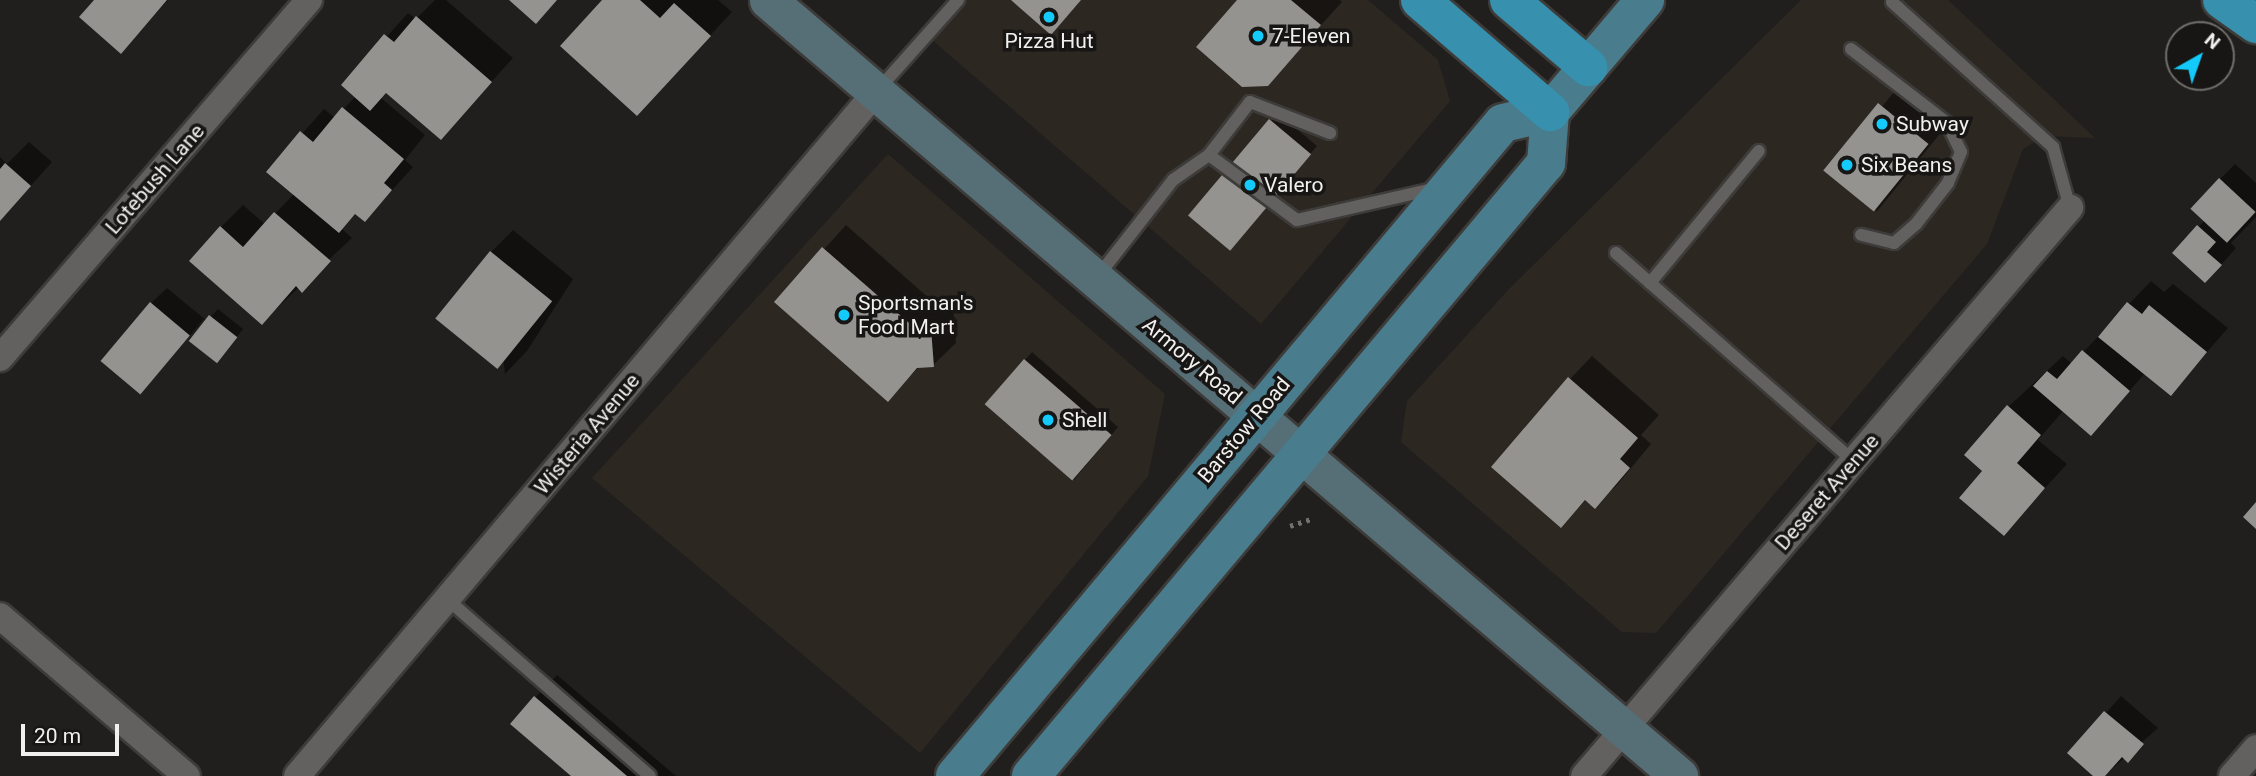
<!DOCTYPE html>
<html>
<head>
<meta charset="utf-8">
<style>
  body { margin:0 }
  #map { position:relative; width:2256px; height:776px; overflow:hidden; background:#211f1d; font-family:Roboto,sans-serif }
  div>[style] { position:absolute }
  .built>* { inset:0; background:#2c2721 }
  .shadow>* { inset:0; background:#0007; transform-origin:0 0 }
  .building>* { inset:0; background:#959390; transform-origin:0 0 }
  .path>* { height:4.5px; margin-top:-2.25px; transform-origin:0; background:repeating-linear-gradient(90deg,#72716f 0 3.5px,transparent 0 8.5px) }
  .roads { filter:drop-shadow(2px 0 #3d3c3a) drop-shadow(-2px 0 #3d3c3a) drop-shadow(0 2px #3d3c3a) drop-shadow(0 -2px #3d3c3a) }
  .lane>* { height:12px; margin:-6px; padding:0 6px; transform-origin:6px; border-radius:6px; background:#63615f }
  .street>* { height:26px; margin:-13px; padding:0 13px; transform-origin:13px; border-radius:13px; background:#63615f }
  .secondary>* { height:37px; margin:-18.5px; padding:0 18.5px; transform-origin:18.5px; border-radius:18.5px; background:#566f77 }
  .primary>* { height:38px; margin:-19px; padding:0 19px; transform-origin:19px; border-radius:19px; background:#497d8e }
  .highway>* { height:38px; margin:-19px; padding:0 19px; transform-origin:19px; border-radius:19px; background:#3790ae }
  .dots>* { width:19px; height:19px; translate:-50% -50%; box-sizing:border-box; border:4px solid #171614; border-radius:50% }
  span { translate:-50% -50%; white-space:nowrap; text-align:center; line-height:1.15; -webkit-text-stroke:7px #171614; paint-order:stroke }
  .poi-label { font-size:21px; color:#f1f0ee }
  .left { translate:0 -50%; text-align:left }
  .street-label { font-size:21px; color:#f1f0ee }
  .north { position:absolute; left:2165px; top:21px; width:70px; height:70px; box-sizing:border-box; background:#171614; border:2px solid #6e6d6b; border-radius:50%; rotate:40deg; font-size:19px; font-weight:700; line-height:28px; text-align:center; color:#f1f0ee }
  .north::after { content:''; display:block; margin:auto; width:24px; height:32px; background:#13cafb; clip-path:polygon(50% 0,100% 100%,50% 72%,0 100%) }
  .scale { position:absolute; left:21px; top:724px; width:98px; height:32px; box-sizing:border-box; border:4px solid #f1f0ee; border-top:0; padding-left:9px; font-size:21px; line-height:24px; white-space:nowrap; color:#f1f0ee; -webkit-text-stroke:5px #171614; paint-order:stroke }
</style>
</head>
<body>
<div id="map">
  <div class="built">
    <i style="clip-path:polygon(950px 0,1368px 0,1438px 60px,1450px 101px,1261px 324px,923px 32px)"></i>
    <i style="clip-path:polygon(1801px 0,1948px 0,2095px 138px,2045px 136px,2023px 149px,1987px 244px,1656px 633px,1622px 632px,1401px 442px,1407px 401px,1509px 289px)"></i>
    <i style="clip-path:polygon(888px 154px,1165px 394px,1148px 476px,920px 753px,592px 478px)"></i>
  </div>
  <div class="shadow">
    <i style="clip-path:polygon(96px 0,168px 0,121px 52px)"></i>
    <i style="clip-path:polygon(435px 0,446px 0,513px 58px,441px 138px,387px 92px,381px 98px,425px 135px,405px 160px,413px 167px,365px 220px,356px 213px,341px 228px,352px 238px,262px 322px,221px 227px,243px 205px,265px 224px,294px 194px,268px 172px,324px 109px,335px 118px,356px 96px,343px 85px,408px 13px,416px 19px)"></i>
    <i style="clip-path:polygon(604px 0,718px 0,732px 12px,637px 114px)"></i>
    <i style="clip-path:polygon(1239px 0,1340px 0,1342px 2px,1267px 84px)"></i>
    <i style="left:1902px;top:82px;width:62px;height:116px;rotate:39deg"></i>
    <i style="clip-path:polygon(1278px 113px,1317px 146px,1237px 240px,1271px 121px)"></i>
    <i style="clip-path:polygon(29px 142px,52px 162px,0 220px,0 157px,7px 164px)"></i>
    <i style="clip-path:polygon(2235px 164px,2256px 183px,2256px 217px,2231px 243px,2236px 248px,2221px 265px,2174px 253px,2206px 219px,2220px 179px)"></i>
    <i style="clip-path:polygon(846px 225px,939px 307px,953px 306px,956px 343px,933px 365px,920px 366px,887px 400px,776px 302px)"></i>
    <i style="clip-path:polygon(513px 230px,573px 279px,527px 351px,505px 374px,491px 252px)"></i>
    <i style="clip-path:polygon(2151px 281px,2164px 292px,2173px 284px,2228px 328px,2171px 393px,2145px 373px,2106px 418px,2064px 410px,2038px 440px,2067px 464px,2003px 534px,1985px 471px,2008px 407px,2063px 356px,2072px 364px)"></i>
    <i style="clip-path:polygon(167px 288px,207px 321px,218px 309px,243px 329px,224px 354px,204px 319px,141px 393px,151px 303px)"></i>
    <i style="clip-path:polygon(1032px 352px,1118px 427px,1074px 480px,1025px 360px)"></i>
    <i style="clip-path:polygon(1592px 356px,1659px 415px,1641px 435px,1651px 444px,1617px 485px,1594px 507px,1586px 500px,1561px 525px,1570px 379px)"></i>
    <i style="clip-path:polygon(557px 675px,676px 776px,573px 776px,535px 698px)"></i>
    <i style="clip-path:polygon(2121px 696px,2158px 728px,2104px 776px,2096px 776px,2070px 753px)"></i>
  </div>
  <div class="building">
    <i style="clip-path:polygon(94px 0,167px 0,121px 54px,79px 17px)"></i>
    <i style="clip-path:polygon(509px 0,557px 0,536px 24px)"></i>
    <i style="clip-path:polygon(602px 0,640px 0,660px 18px,674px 3px,711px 36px,637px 116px,560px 46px)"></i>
    <i style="clip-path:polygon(1011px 0,1081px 0,1051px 35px)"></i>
    <i style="clip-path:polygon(1237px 0,1291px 0,1321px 25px,1268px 86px,1242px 87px,1196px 47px)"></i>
    <i style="clip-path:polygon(416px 16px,492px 82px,441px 140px,386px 93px,370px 111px,341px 85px,384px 34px,394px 42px)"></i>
    <i style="left:1878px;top:103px;width:65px;height:87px;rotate:39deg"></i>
    <i style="clip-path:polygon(342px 107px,404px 159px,384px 183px,392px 190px,365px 222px,355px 214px,339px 233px,266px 172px,300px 131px,313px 142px)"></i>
    <i style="left:1269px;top:119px;width:55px;height:126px;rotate:40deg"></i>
    <i style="clip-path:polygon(5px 163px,31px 186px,0 221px,0 169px)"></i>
    <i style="left:2219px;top:178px;width:50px;height:42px;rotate:43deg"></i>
    <i style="clip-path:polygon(274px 212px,331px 261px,302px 293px,296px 286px,262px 325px,189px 261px,220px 226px,243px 247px)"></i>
    <i style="clip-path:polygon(2197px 225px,2216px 242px,2207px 252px,2222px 265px,2205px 283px,2172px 253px)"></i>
    <i style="clip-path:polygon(822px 247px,916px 329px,931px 328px,934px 367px,917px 368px,888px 402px,774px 302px)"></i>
    <i style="left:490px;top:251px;width:80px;height:87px;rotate:39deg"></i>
    <i style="left:150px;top:302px;width:52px;height:77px;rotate:40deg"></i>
    <i style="clip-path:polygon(2127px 302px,2142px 314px,2149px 305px,2207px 352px,2171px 396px,2098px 337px)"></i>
    <i style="left:209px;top:315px;width:36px;height:33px;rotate:38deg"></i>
    <i style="clip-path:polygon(2082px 350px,2130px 391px,2091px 436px,2033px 386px,2047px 371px,2057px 379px)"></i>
    <i style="left:1024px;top:359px;width:116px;height:60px;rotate:41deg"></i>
    <i style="clip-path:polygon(1568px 377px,1638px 438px,1620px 459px,1630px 468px,1595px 509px,1585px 500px,1561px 528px,1491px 467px)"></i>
    <i style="clip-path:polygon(2007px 405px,2041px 435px,2017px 463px,2045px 488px,2004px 536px,1959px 498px,1982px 471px,1964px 455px)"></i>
    <i style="clip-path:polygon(2256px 502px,2256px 529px,2243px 517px)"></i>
    <i style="clip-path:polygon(534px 696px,627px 776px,571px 776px,510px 724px)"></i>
    <i style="clip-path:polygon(2104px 711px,2144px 744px,2128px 763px,2122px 757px,2105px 776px,2093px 776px,2067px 753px)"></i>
  </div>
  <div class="path">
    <i style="left:1290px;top:526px;width:22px;rotate:-18deg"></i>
  </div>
  <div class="roads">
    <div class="lane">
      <i style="left:1892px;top:2px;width:217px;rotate:42deg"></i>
      <i style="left:2053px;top:147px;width:63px;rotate:74.4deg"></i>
      <i style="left:1851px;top:49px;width:121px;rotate:37.6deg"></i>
      <i style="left:1947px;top:123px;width:32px;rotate:64deg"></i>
      <i style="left:1961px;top:152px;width:34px;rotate:113deg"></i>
      <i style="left:1948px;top:183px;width:52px;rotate:128deg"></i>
      <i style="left:1916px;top:224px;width:29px;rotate:139deg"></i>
      <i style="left:1894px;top:243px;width:34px;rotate:-166deg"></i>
      <i style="left:877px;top:91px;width:122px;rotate:-48.3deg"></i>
      <i style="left:1209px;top:155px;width:67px;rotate:-52.3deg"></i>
      <i style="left:1250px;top:102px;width:86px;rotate:21.2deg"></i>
      <i style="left:1616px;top:253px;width:316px;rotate:41.2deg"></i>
      <i style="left:1098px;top:276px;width:122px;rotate:-52deg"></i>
      <i style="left:1173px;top:180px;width:44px;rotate:-34.8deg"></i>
      <i style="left:1209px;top:155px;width:109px;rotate:36.5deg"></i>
      <i style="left:1297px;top:220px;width:140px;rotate:-12.8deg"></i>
      <i style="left:1650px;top:283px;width:171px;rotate:-50.5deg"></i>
      <i style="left:447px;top:599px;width:269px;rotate:41.1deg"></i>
    </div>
    <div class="street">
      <i style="left:0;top:358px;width:473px;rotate:-49.2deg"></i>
      <i style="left:0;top:616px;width:246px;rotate:40.6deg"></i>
      <i style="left:297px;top:776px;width:896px;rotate:-49.75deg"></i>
      <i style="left:1584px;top:776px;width:748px;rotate:-49.45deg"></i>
      <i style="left:2232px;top:776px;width:37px;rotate:-49deg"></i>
    </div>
    <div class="secondary">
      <i style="left:768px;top:0;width:1197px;rotate:40.42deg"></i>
    </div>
    <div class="primary">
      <i style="left:955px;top:776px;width:852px;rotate:-50deg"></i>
      <i style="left:1503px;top:123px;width:48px;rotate:-13.2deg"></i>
      <i style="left:1031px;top:776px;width:801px;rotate:-49.97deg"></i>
      <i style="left:1546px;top:163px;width:51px;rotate:-85.5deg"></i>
      <i style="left:1550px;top:112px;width:147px;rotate:-49.7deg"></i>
    </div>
    <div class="highway">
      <i style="left:1420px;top:0;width:172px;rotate:40.7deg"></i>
      <i style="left:1509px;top:0;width:104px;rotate:40.3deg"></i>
      <i style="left:2222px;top:0;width:42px;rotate:35.2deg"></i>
    </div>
  </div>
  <div class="dots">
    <i style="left:1049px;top:17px;background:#13cafb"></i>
    <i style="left:1258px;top:36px;background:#13cafb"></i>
    <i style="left:1882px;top:124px;background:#13cafb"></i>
    <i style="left:1847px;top:165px;background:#13cafb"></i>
    <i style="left:1250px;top:185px;background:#13cafb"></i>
    <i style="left:844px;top:315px;background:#13cafb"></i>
    <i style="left:1048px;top:420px;background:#13cafb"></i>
  </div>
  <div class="poi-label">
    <span class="left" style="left:1272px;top:36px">7-Eleven</span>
    <span style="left:1049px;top:41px">Pizza Hut</span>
    <span class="left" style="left:1896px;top:124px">Subway</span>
    <span class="left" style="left:1861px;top:165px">Six Beans</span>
    <span class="left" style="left:1264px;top:185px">Valero</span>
    <span class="left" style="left:858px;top:315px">Sportsman's<br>Food Mart</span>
    <span class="left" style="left:1062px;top:420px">Shell</span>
  </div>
  <div class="street-label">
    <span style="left:155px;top:179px;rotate:-49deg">Lotebush Lane</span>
    <span style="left:1192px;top:361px;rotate:40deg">Armory Road</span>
    <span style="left:1244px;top:430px;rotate:-50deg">Barstow Road</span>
    <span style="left:587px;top:434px;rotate:-50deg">Wisteria Avenue</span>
    <span style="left:1827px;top:492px;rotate:-49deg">Deseret Avenue</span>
  </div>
  <div class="north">N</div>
  <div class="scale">20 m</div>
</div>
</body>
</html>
